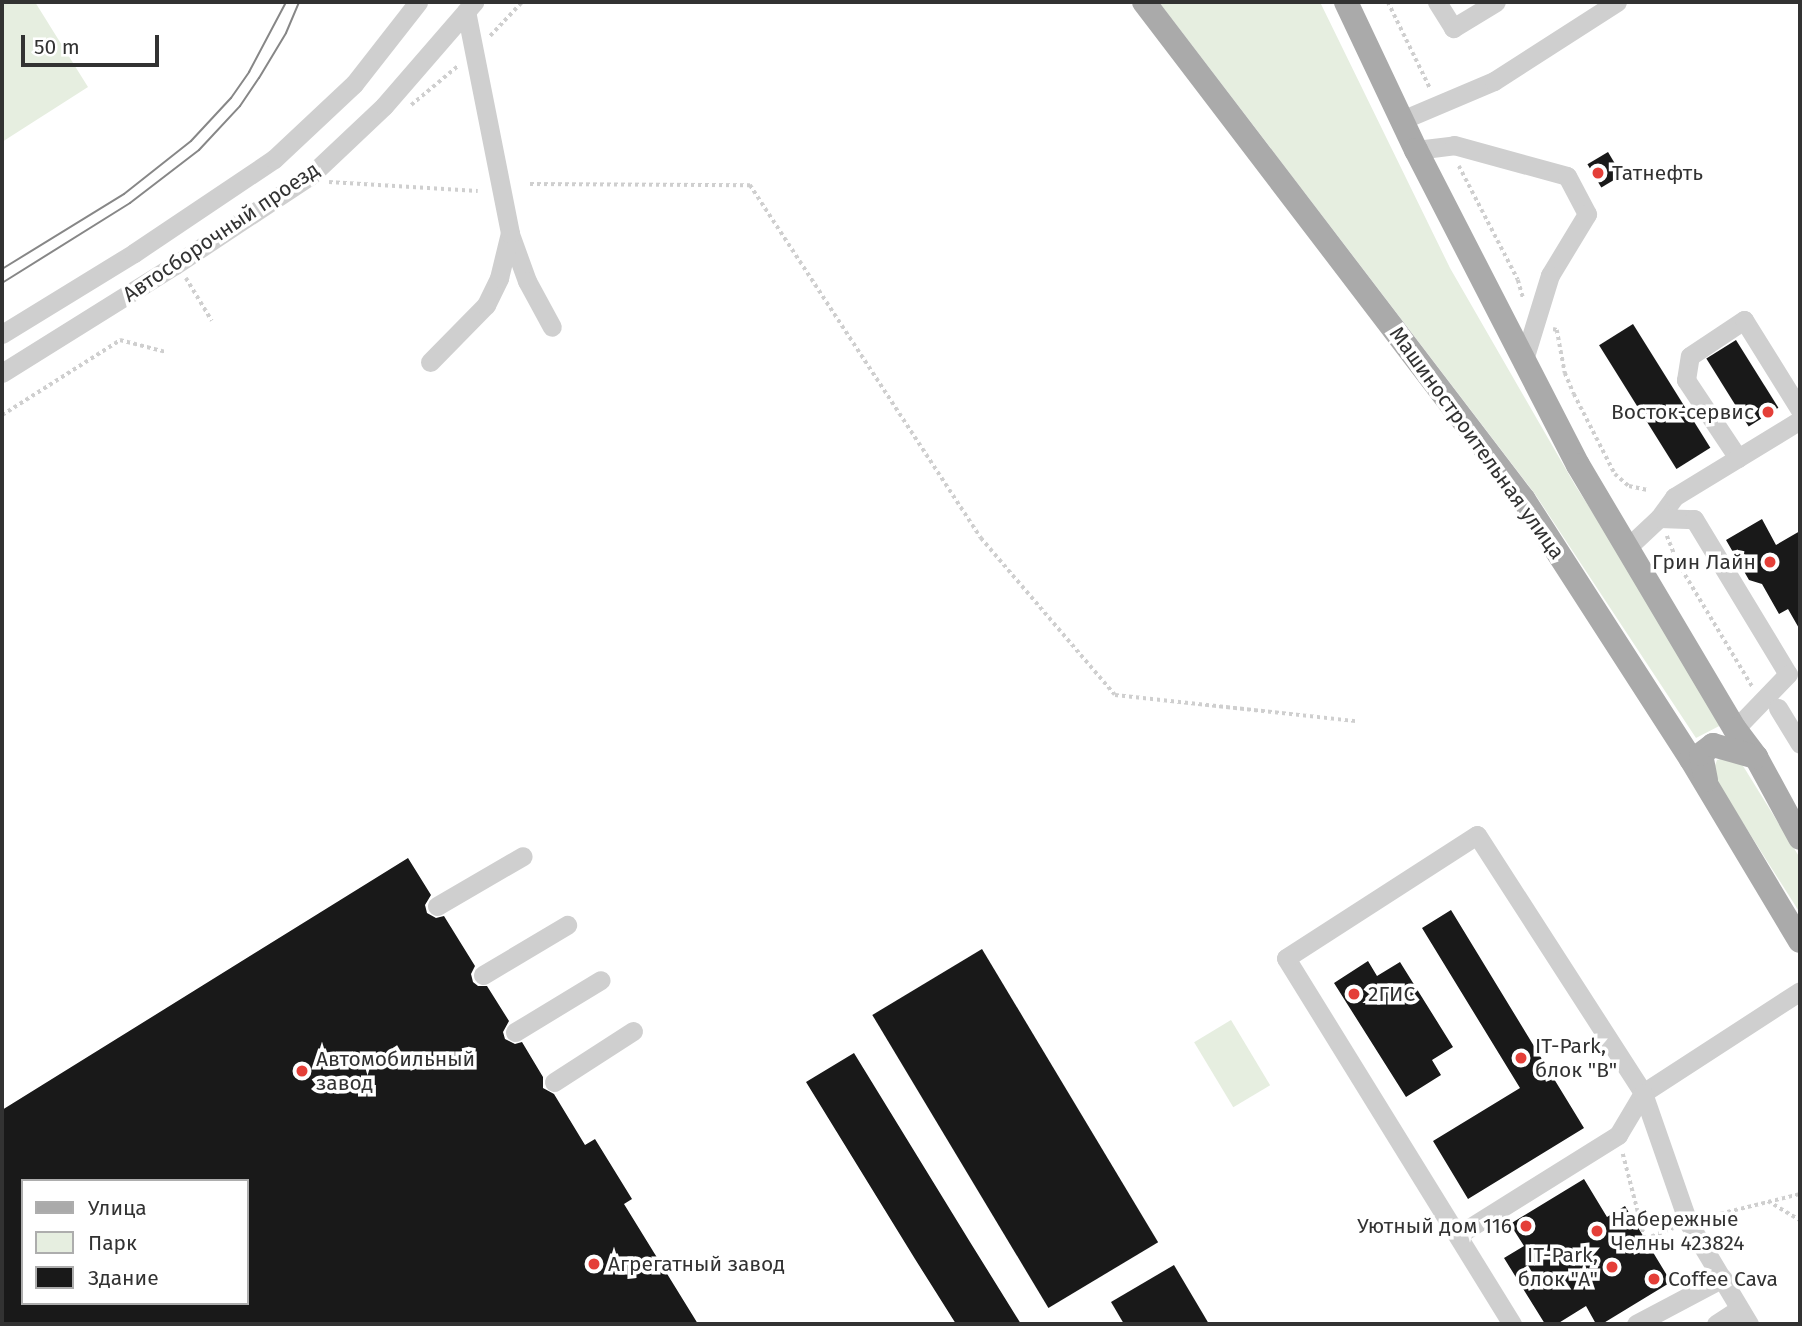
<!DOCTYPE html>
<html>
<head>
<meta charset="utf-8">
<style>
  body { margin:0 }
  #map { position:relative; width:1802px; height:1326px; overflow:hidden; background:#fff; font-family:"Fira Sans",sans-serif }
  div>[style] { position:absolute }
  .green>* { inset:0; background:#e6eee0; transform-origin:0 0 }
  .building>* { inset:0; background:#191919; transform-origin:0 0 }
  .path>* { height:3.5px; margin-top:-1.75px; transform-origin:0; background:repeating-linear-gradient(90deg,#cfcfcf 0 3.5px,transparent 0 7px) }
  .minor>* { height:19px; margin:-9.5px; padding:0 9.5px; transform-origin:9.5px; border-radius:9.5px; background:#cfcfcf }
  .major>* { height:24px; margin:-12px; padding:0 12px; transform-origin:12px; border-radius:12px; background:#aaa }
  .tram>* { height:2px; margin:-1px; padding:0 1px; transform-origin:1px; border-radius:1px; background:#878787 }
  .dots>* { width:19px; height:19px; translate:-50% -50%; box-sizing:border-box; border:4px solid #fff; border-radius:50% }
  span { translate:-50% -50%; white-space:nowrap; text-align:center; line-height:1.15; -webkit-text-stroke:7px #fff; paint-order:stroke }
  .poi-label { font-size:21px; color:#323232 }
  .left { translate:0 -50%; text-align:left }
  .right { translate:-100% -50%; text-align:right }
  .street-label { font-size:21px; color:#323232 }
  .frame { position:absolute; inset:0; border:4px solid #323232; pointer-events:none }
  .legend { position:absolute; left:21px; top:1179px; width:228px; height:126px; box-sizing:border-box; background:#fff; border:2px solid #adadad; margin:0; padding:9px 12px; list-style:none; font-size:21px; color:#323232 }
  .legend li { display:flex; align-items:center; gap:14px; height:35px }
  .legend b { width:35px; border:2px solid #adadad }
  .scale { position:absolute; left:21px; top:35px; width:138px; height:32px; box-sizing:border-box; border:4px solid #323232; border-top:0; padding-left:9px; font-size:21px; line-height:24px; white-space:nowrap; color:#323232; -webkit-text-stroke:5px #fff; paint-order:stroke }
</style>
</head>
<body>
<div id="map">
  <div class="green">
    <i style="clip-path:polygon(2px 2px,35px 2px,88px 87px,2px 142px)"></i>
    <i style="clip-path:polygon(1159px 2px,1320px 2px,1450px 268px,1575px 485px,1727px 722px,1696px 738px,1535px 494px)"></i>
    <i style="clip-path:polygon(1728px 757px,1740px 761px,1800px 858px,1800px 913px,1712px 774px,1717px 760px)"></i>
    <i style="left:1231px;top:1020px;width:76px;height:43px;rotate:59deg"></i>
  </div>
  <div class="building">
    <i style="left:1608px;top:152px;width:27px;height:24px;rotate:59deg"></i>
    <i style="left:1633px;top:324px;width:146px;height:40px;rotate:58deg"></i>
    <i style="left:1736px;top:340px;width:80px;height:35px;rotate:58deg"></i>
    <i style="clip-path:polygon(1762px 519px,1776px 545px,1800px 531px,1800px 630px,1788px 609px,1779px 614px,1762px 584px,1749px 580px,1726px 540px)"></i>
    <i style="clip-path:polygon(evenodd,408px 858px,431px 895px,425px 905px,427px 913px,436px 918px,444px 916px,475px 966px,471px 974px,473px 982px,478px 986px,487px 986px,509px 1021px,503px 1032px,505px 1039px,515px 1044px,522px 1042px,543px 1077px,543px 1088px,554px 1094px,585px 1145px,595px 1139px,632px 1199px,624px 1204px,698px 1324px,2px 1324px,2px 1110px,408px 858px,23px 1181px,247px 1181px,247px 1303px,23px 1303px,23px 1181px)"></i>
    <i style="clip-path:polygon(1451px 910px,1584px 1128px,1468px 1199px,1433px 1141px,1520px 1088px,1422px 928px)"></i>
    <i style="left:982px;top:949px;width:342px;height:128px;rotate:59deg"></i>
    <i style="clip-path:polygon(1368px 961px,1377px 976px,1400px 962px,1453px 1047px,1432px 1060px,1441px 1075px,1406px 1097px,1334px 983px)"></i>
    <i style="clip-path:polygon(854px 1053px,970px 1242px,1021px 1324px,956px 1324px,915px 1259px,806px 1082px)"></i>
    <i style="clip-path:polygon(1584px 1179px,1607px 1217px,1625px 1206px,1671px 1282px,1602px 1324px,1596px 1324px,1586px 1306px,1557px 1324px,1545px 1324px,1504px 1258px,1524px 1246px,1510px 1224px)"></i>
    <i style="clip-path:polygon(1174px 1265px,1209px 1324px,1124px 1324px,1111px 1302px)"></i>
  </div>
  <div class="path">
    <i style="left:1388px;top:2px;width:96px;rotate:64deg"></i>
    <i style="left:490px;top:36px;width:47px;rotate:-46.7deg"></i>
    <i style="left:411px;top:105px;width:62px;rotate:-39.8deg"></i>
    <i style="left:1459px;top:166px;width:128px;rotate:62.6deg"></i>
    <i style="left:1518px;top:280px;width:18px;rotate:74deg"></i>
    <i style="left:329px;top:182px;width:149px;rotate:3.5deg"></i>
    <i style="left:530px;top:184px;width:220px;rotate:0.3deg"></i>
    <i style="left:750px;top:185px;width:422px;rotate:56.8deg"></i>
    <i style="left:981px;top:538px;width:206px;rotate:49.5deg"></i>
    <i style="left:1115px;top:695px;width:242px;rotate:6.2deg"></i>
    <i style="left:186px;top:278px;width:50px;rotate:58.8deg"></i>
    <i style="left:1553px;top:329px;width:4px;rotate:14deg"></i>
    <i style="left:1557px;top:330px;width:44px;rotate:79.5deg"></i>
    <i style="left:1565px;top:373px;width:23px;rotate:67deg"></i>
    <i style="left:1574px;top:394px;width:90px;rotate:62.9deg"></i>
    <i style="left:1615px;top:474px;width:18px;rotate:41deg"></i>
    <i style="left:1629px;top:486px;width:19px;rotate:12deg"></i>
    <i style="left:2px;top:415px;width:140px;rotate:-32.4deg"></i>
    <i style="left:120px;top:340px;width:48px;rotate:14.6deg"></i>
    <i style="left:1667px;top:536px;width:29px;rotate:68deg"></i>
    <i style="left:1678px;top:563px;width:144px;rotate:59deg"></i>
    <i style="left:1623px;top:1154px;width:88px;rotate:75.5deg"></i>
    <i style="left:1645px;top:1239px;width:30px;rotate:-21deg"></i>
    <i style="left:1768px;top:1201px;width:37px;rotate:31deg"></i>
    <i style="left:1707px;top:1217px;width:96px;rotate:-13.9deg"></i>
  </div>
  <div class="minor">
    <i style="left:1437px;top:2px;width:31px;rotate:58deg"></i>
    <i style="left:1453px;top:28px;width:50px;rotate:-31.2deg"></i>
    <i style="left:1402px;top:120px;width:100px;rotate:-23deg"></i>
    <i style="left:1494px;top:81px;width:146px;rotate:-32.7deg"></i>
    <i style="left:1416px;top:150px;width:38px;rotate:-7deg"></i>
    <i style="left:1454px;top:145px;width:117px;rotate:15.3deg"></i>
    <i style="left:1567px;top:176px;width:43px;rotate:62.2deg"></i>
    <i style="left:1587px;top:214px;width:71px;rotate:121.2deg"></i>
    <i style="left:1550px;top:275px;width:92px;rotate:107.1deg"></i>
    <i style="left:510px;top:234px;width:50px;rotate:70.1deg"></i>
    <i style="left:527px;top:281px;width:52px;rotate:61.5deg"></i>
    <i style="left:2px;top:334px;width:155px;rotate:-31.5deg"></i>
    <i style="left:134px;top:253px;width:169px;rotate:-33.9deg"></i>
    <i style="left:274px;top:159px;width:110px;rotate:-43.2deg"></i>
    <i style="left:354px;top:84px;width:104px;rotate:-52deg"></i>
    <i style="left:430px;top:362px;width:80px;rotate:-45.5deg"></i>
    <i style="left:486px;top:305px;width:30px;rotate:-64deg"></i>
    <i style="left:499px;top:278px;width:46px;rotate:-76.3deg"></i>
    <i style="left:510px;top:233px;width:226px;rotate:-101.2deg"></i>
    <i style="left:2px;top:373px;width:204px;rotate:-32deg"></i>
    <i style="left:175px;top:265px;width:163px;rotate:-33.5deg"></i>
    <i style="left:311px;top:175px;width:100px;rotate:-43.4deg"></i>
    <i style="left:384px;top:106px;width:138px;rotate:-49.1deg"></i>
    <i style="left:1738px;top:458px;width:94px;rotate:-123.7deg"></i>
    <i style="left:1686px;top:380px;width:24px;rotate:-81deg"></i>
    <i style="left:1690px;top:356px;width:65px;rotate:-33.7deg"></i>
    <i style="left:1744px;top:320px;width:106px;rotate:58.1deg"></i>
    <i style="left:1659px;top:518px;width:26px;rotate:-54deg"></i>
    <i style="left:1674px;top:497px;width:148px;rotate:-31.4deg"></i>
    <i style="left:1628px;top:547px;width:42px;rotate:-43.1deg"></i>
    <i style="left:1659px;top:518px;width:35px;rotate:2deg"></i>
    <i style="left:1694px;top:519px;width:181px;rotate:58.8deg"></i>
    <i style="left:1788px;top:674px;width:76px;rotate:133.9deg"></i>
    <i style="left:1778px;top:708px;width:42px;rotate:58.6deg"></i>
    <i style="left:437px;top:906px;width:99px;rotate:-30.2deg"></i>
    <i style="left:483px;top:975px;width:98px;rotate:-30.8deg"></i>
    <i style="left:515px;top:1032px;width:100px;rotate:-31.2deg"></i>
    <i style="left:554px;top:1082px;width:94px;rotate:-32.8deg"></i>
    <i style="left:1458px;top:1235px;width:189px;rotate:-32deg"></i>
    <i style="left:1618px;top:1135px;width:49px;rotate:-59.2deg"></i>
    <i style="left:1643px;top:1093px;width:187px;rotate:-33deg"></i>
    <i style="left:1512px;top:1324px;width:430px;rotate:-121.7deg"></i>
    <i style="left:1286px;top:958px;width:227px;rotate:-32.8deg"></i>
    <i style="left:1477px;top:835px;width:307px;rotate:57.2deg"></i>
    <i style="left:1643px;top:1093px;width:137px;rotate:70.8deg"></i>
    <i style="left:1688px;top:1222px;width:119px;rotate:59.1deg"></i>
    <i style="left:1636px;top:1324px;width:98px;rotate:-27.9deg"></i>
    <i style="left:1716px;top:1324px;width:27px;rotate:-33deg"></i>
  </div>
  <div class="major">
    <i style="left:1144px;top:2px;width:626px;rotate:52.65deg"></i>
    <i style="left:1524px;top:500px;width:308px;rotate:57.2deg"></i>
    <i style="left:1691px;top:759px;width:212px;rotate:59.1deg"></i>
    <i style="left:1346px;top:2px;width:164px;rotate:64.7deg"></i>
    <i style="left:1416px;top:150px;width:354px;rotate:62.8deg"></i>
    <i style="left:1578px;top:465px;width:307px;rotate:59.3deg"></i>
    <i style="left:1735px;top:729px;width:35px;rotate:53deg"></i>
    <i style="left:1756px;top:757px;width:92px;rotate:61.5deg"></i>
    <i style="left:1706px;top:780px;width:26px;rotate:-101deg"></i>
    <i style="left:1701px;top:754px;width:15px;rotate:-37deg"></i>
    <i style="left:1713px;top:745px;width:45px;rotate:15.6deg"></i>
  </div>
  <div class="tram">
    <i style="left:2px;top:269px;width:143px;rotate:-31.6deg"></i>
    <i style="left:124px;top:194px;width:85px;rotate:-38.3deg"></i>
    <i style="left:191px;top:141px;width:59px;rotate:-47.1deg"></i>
    <i style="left:231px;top:98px;width:32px;rotate:-55deg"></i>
    <i style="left:249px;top:72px;width:79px;rotate:-62.1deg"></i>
    <i style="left:2px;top:283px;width:151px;rotate:-32deg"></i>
    <i style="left:130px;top:203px;width:87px;rotate:-37.5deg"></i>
    <i style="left:199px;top:150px;width:60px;rotate:-47deg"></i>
    <i style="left:240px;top:106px;width:34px;rotate:-56deg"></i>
    <i style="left:259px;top:78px;width:52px;rotate:-59deg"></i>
    <i style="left:286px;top:33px;width:34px;rotate:-67deg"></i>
  </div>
  <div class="dots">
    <i style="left:1598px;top:173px;background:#e43f38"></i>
    <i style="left:1768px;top:412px;background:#e43f38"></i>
    <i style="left:1770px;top:562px;background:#e43f38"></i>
    <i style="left:1354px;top:994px;background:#e43f38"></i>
    <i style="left:1521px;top:1058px;background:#e43f38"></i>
    <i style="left:302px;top:1071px;background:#e43f38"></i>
    <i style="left:1526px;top:1226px;background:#e43f38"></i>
    <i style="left:1597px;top:1231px;background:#e43f38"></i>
    <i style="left:594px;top:1264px;background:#e43f38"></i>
    <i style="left:1612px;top:1267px;background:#e43f38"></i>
    <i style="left:1654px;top:1279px;background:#e43f38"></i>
  </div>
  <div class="poi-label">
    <span class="left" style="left:1612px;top:173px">Татнефть</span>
    <span class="right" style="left:1754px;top:412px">Восток-сервис</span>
    <span class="right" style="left:1756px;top:562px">Грин Лайн</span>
    <span class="left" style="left:1368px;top:994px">2ГИС</span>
    <span class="left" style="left:1535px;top:1058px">IT-Park,<br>блок "В"</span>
    <span class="left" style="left:316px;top:1071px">Автомобильный<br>завод</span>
    <span class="left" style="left:1611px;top:1231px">Набережные<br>Челны 423824</span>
    <span class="right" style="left:1512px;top:1226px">Уютный дом 116</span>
    <span class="right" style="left:1598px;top:1267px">IT-Park,<br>блок "А"</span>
    <span class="left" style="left:608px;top:1264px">Агрегатный завод</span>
    <span class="left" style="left:1668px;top:1279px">Coffee Cava</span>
  </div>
  <div class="street-label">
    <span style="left:221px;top:232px;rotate:-34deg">Автосборочный проезд</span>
    <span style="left:1477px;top:443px;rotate:54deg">Машиностроительная улица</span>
  </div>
  <div class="frame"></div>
  <ul class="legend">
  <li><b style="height:9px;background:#aaa"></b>Улица</li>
  <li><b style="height:19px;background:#e6eee0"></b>Парк</li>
  <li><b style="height:19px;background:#191919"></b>Здание</li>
  </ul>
  <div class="scale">50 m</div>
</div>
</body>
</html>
